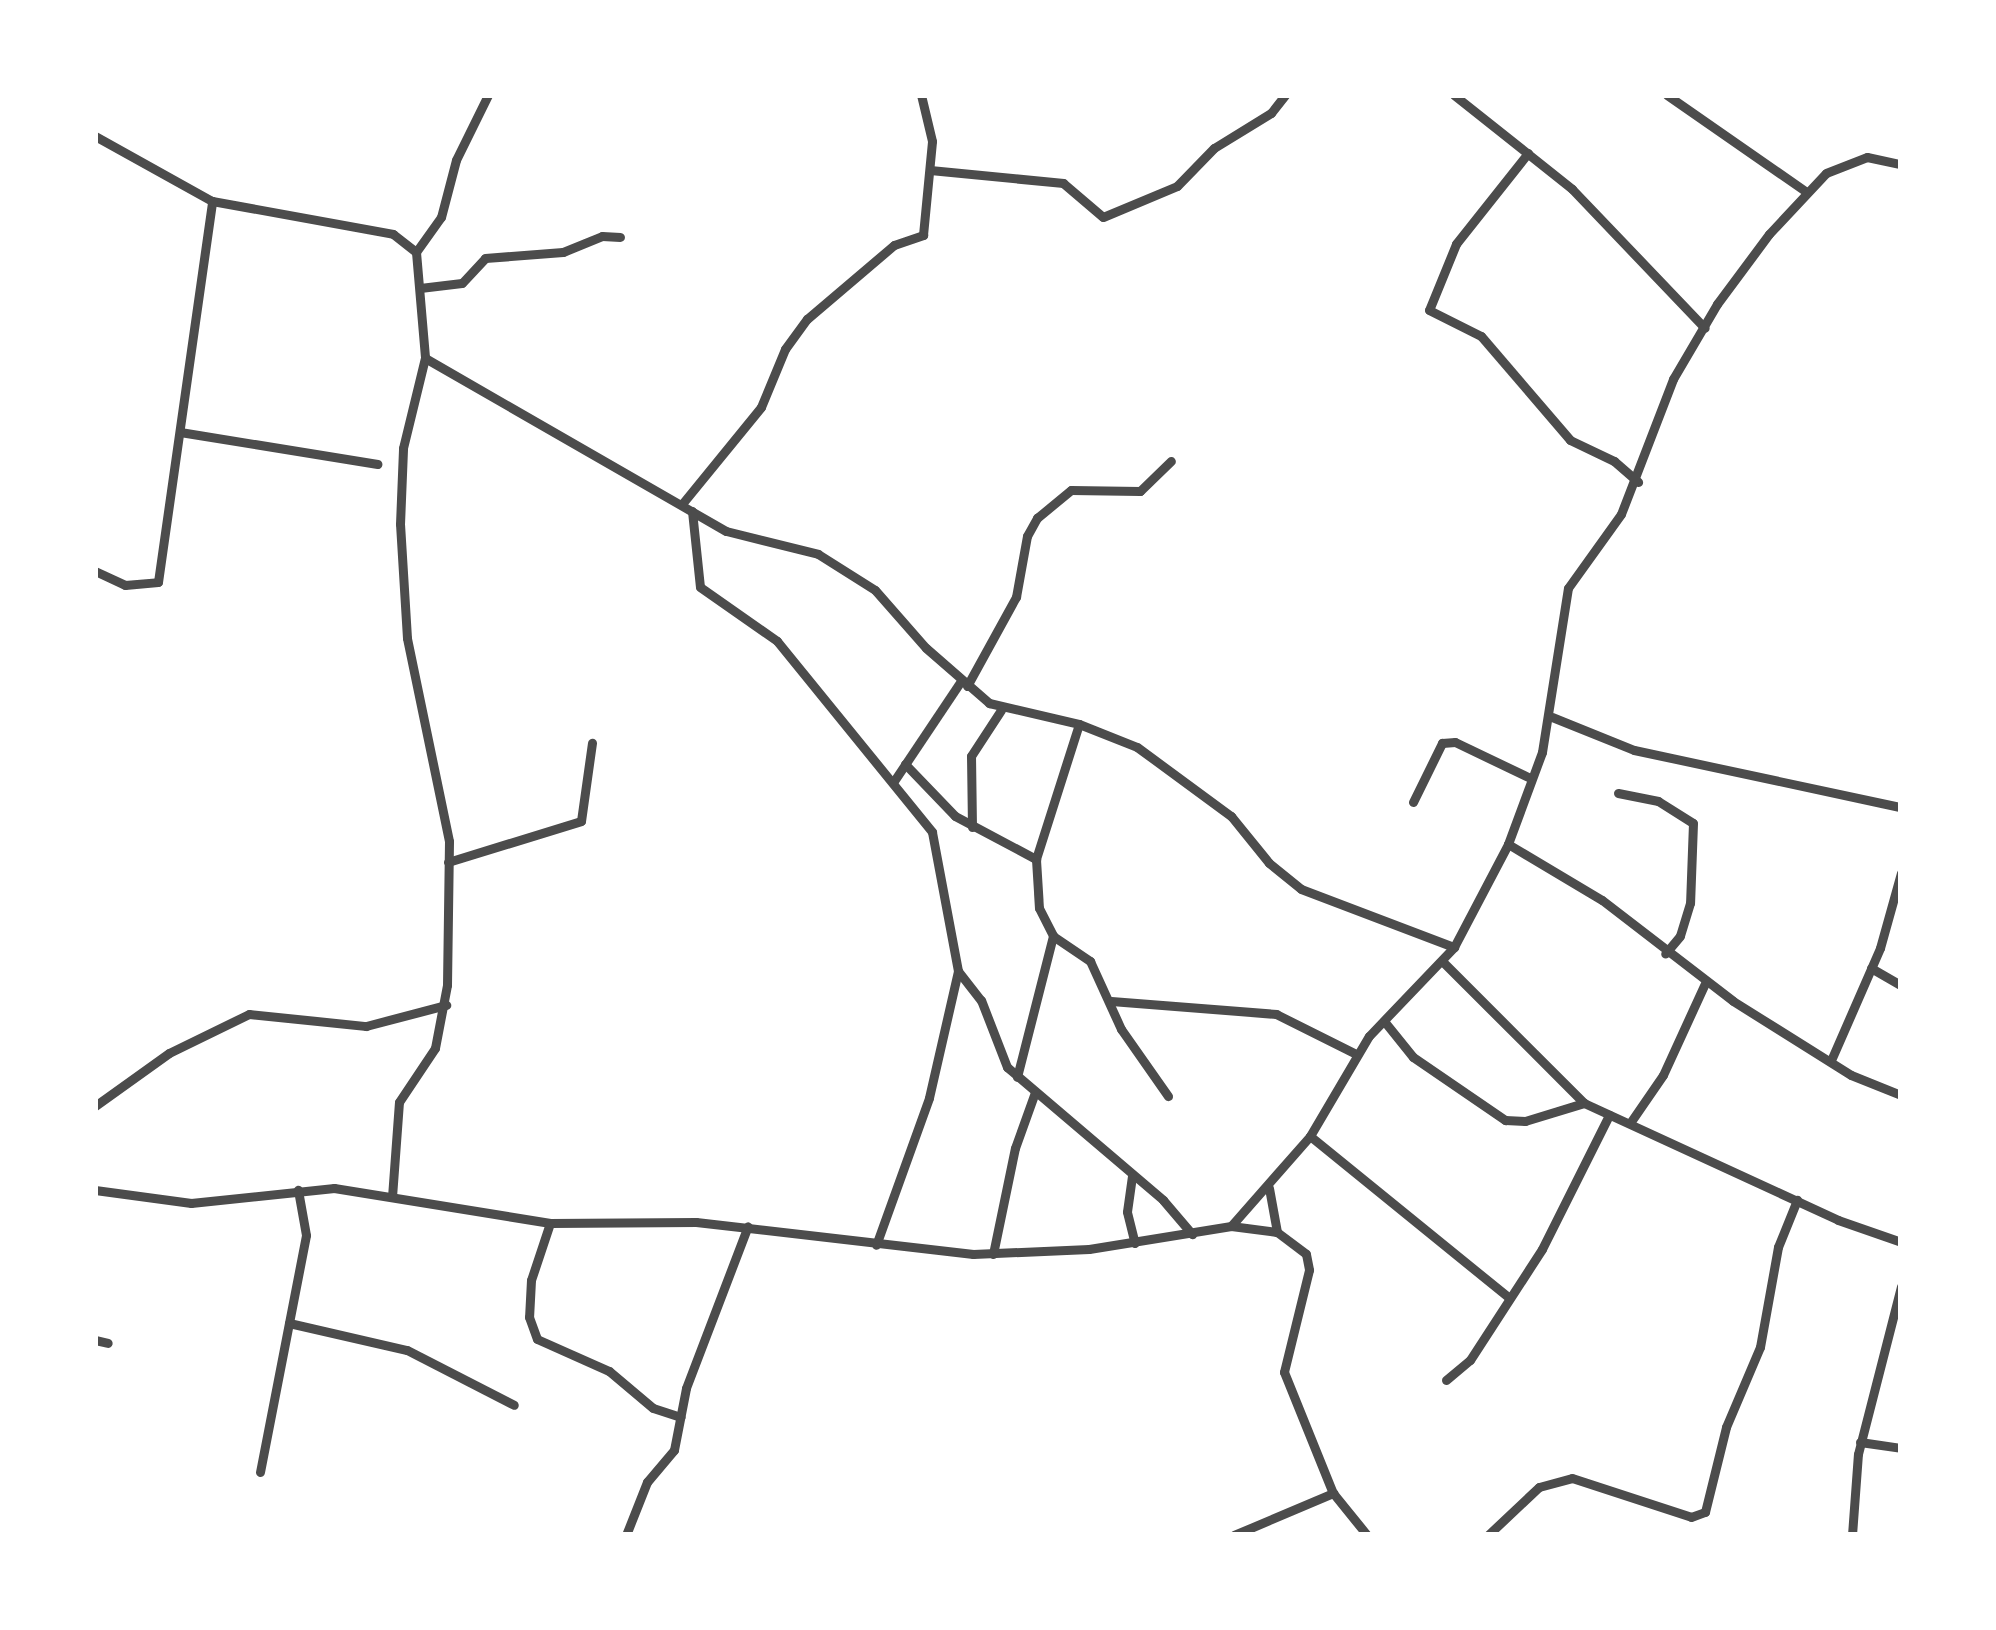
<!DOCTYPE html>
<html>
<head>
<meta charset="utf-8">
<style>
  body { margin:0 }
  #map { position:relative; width:1996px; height:1630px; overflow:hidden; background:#fff; font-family:Cabin,sans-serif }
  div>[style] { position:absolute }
  .minor>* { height:9px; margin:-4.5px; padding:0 4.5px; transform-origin:4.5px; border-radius:4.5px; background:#4c4c4c }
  span { translate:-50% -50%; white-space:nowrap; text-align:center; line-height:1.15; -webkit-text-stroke:8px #fff; paint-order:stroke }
  .frame { position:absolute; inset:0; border:98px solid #fff; pointer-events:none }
</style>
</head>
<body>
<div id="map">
  <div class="minor">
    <i style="left:488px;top:95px;width:72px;rotate:116.2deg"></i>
    <i style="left:456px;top:160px;width:59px;rotate:104.7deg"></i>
    <i style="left:441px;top:217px;width:43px;rotate:125.5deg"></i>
    <i style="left:416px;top:252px;width:106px;rotate:85.1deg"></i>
    <i style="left:425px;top:358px;width:347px;rotate:29.9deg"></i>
    <i style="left:726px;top:531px;width:95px;rotate:14deg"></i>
    <i style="left:818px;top:554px;width:67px;rotate:32.3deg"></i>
    <i style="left:875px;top:590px;width:77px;rotate:48.7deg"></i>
    <i style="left:926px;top:648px;width:84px;rotate:41.1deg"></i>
    <i style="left:989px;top:703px;width:92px;rotate:13.1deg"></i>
    <i style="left:1079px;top:724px;width:62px;rotate:21.6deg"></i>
    <i style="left:1137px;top:747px;width:117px;rotate:36.3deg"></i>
    <i style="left:1231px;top:816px;width:60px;rotate:51deg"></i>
    <i style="left:1269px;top:863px;width:41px;rotate:39.1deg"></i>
    <i style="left:1301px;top:889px;width:164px;rotate:20.8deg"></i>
    <i style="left:1454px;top:95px;width:151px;rotate:38.5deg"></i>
    <i style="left:1572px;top:189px;width:192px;rotate:46.3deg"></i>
    <i style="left:1667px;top:95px;width:168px;rotate:34.8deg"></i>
    <i style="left:95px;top:136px;width:134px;rotate:29.1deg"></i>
    <i style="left:212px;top:201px;width:184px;rotate:10.3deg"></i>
    <i style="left:393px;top:234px;width:29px;rotate:38deg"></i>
    <i style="left:1528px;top:153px;width:116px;rotate:128.4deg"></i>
    <i style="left:1456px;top:244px;width:71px;rotate:112.2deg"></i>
    <i style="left:1429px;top:310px;width:58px;rotate:26.6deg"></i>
    <i style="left:1481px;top:336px;width:137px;rotate:49.4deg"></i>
    <i style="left:1570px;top:440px;width:49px;rotate:25.5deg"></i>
    <i style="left:1614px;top:461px;width:32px;rotate:41deg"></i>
    <i style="left:930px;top:170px;width:134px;rotate:5.6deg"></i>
    <i style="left:1063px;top:183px;width:52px;rotate:40.4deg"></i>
    <i style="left:1103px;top:217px;width:80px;rotate:-22.7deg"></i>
    <i style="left:1177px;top:186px;width:53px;rotate:-45.8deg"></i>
    <i style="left:1214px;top:148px;width:67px;rotate:-31.6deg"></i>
    <i style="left:1271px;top:113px;width:23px;rotate:-52deg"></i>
    <i style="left:420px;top:288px;width:42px;rotate:-6.8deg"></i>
    <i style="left:462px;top:283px;width:34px;rotate:-47deg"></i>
    <i style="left:485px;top:258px;width:78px;rotate:-4.4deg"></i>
    <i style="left:563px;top:252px;width:42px;rotate:-22.3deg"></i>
    <i style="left:602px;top:236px;width:18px;rotate:3deg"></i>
    <i style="left:180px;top:432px;width:200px;rotate:9.2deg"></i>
    <i style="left:682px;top:504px;width:125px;rotate:-50.8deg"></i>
    <i style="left:761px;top:407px;width:63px;rotate:-67.5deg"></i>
    <i style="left:785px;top:349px;width:37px;rotate:-54deg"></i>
    <i style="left:807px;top:319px;width:114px;rotate:-40.4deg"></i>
    <i style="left:894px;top:245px;width:31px;rotate:-19deg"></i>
    <i style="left:923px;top:235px;width:94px;rotate:-84.5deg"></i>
    <i style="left:932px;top:141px;width:47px;rotate:-103.4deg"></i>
    <i style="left:692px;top:511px;width:76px;rotate:84deg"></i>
    <i style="left:700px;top:587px;width:94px;rotate:35deg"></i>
    <i style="left:777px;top:641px;width:246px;rotate:50.9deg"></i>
    <i style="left:932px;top:832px;width:141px;rotate:79.4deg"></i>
    <i style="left:958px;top:971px;width:130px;rotate:102.9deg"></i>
    <i style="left:929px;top:1098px;width:156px;rotate:109.8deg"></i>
    <i style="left:95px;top:571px;width:33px;rotate:25deg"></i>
    <i style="left:125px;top:585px;width:33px;rotate:-5deg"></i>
    <i style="left:158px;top:582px;width:385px;rotate:-81.9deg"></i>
    <i style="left:967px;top:686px;width:102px;rotate:-61.2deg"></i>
    <i style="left:1016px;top:597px;width:62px;rotate:-79.8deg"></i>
    <i style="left:1027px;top:536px;width:21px;rotate:-61deg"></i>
    <i style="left:1037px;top:518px;width:44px;rotate:-39.5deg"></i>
    <i style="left:1071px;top:490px;width:69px;rotate:0.8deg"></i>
    <i style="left:1140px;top:491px;width:43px;rotate:-44.1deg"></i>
    <i style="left:1552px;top:717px;width:88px;rotate:21.9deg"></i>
    <i style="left:1634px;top:750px;width:273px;rotate:12.1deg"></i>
    <i style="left:1079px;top:724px;width:142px;rotate:107.7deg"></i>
    <i style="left:1036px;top:859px;width:49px;rotate:86.5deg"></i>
    <i style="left:1039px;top:908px;width:31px;rotate:63deg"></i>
    <i style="left:1053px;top:936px;width:45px;rotate:34deg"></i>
    <i style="left:1090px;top:961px;width:75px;rotate:65.5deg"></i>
    <i style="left:1121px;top:1029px;width:82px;rotate:55deg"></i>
    <i style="left:905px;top:764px;width:72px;rotate:46.1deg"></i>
    <i style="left:955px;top:816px;width:92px;rotate:28deg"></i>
    <i style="left:894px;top:781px;width:120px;rotate:-56.2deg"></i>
    <i style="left:1618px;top:793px;width:41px;rotate:11.3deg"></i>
    <i style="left:1658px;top:801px;width:41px;rotate:32.2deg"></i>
    <i style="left:1693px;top:823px;width:80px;rotate:92.1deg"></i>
    <i style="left:1690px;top:903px;width:34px;rotate:107deg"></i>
    <i style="left:1680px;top:936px;width:23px;rotate:130deg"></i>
    <i style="left:1413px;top:802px;width:66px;rotate:-63.8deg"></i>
    <i style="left:1442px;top:743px;width:13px;rotate:-4deg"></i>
    <i style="left:1455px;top:742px;width:81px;rotate:25.6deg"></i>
    <i style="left:972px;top:827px;width:71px;rotate:-90.8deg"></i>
    <i style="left:971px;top:756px;width:55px;rotate:-56.9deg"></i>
    <i style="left:1508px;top:844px;width:109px;rotate:30.8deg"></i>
    <i style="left:1602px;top:900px;width:165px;rotate:37.6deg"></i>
    <i style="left:1733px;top:1001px;width:139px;rotate:32.1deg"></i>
    <i style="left:1851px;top:1075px;width:54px;rotate:21.8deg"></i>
    <i style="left:448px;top:862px;width:139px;rotate:-17.1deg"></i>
    <i style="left:581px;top:821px;width:79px;rotate:-82deg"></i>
    <i style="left:1443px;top:962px;width:199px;rotate:45deg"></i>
    <i style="left:1584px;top:1103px;width:280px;rotate:24.7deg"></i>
    <i style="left:1838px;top:1220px;width:67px;rotate:19.2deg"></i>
    <i style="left:1871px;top:968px;width:34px;rotate:30deg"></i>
    <i style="left:958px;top:971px;width:37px;rotate:52deg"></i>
    <i style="left:981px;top:1000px;width:72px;rotate:68.8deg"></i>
    <i style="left:1007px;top:1067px;width:205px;rotate:40.4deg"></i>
    <i style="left:1163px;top:1200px;width:45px;rotate:49.5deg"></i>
    <i style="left:1111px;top:1001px;width:166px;rotate:4.5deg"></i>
    <i style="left:1276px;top:1014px;width:89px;rotate:26.6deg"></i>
    <i style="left:1384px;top:1021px;width:46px;rotate:51.1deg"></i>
    <i style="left:1413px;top:1057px;width:112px;rotate:34.4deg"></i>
    <i style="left:1505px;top:1120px;width:20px;rotate:3deg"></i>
    <i style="left:1525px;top:1121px;width:62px;rotate:-17deg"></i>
    <i style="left:1832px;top:1058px;width:120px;rotate:-66.4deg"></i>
    <i style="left:1880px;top:948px;width:78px;rotate:-74.4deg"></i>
    <i style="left:1017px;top:1077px;width:146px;rotate:-75.7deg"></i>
    <i style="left:95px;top:1106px;width:91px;rotate:-35.6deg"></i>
    <i style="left:169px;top:1053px;width:89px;rotate:-26deg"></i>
    <i style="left:249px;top:1014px;width:118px;rotate:5.9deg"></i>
    <i style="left:366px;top:1026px;width:83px;rotate:-14.7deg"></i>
    <i style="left:1630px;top:1123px;width:58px;rotate:-55.5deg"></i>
    <i style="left:1663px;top:1075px;width:103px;rotate:-65.4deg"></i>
    <i style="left:1310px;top:1136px;width:257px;rotate:39.1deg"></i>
    <i style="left:1132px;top:1176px;width:36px;rotate:98deg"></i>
    <i style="left:1127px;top:1212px;width:32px;rotate:76deg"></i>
    <i style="left:1269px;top:1188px;width:45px;rotate:79.7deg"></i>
    <i style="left:95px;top:1190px;width:97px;rotate:7.7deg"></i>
    <i style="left:191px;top:1203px;width:144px;rotate:-6deg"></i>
    <i style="left:334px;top:1188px;width:219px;rotate:9.2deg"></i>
    <i style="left:550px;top:1223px;width:146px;rotate:-0.4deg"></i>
    <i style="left:696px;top:1222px;width:279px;rotate:6.6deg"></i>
    <i style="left:973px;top:1254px;width:116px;rotate:-2.5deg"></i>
    <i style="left:1089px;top:1249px;width:144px;rotate:-9.2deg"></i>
    <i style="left:1231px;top:1226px;width:46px;rotate:7.4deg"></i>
    <i style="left:1277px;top:1232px;width:36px;rotate:37deg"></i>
    <i style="left:1306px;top:1254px;width:16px;rotate:79deg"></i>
    <i style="left:1309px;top:1270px;width:105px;rotate:103.8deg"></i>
    <i style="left:1284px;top:1372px;width:131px;rotate:68deg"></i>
    <i style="left:1333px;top:1493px;width:54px;rotate:51deg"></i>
    <i style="left:392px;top:1197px;width:95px;rotate:-85.8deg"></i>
    <i style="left:399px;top:1102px;width:65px;rotate:-56.3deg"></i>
    <i style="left:435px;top:1048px;width:64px;rotate:-79.2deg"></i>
    <i style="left:447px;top:985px;width:144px;rotate:-89.2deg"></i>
    <i style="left:449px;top:841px;width:207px;rotate:-101.7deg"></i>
    <i style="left:407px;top:638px;width:114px;rotate:-93.5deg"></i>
    <i style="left:400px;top:524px;width:76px;rotate:-87.7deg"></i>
    <i style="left:403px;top:448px;width:93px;rotate:-76.3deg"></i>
    <i style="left:550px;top:1223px;width:60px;rotate:108.4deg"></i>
    <i style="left:531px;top:1280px;width:37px;rotate:93deg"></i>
    <i style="left:529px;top:1317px;width:23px;rotate:70deg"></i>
    <i style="left:537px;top:1339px;width:79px;rotate:24deg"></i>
    <i style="left:609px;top:1371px;width:57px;rotate:40.1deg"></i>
    <i style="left:653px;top:1408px;width:29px;rotate:18deg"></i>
    <i style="left:1231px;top:1226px;width:120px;rotate:-48.7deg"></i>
    <i style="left:1310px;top:1136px;width:116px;rotate:-59.5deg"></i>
    <i style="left:1369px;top:1036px;width:123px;rotate:-46.3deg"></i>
    <i style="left:1454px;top:947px;width:116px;rotate:-62.3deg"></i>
    <i style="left:1508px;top:844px;width:98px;rotate:-69.7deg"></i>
    <i style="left:1542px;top:752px;width:166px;rotate:-81deg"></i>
    <i style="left:1568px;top:588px;width:91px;rotate:-54.4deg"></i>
    <i style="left:1621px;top:514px;width:145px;rotate:-68.9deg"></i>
    <i style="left:1673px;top:379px;width:87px;rotate:-59.6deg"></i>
    <i style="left:1717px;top:304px;width:87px;rotate:-53.4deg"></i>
    <i style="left:1769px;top:234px;width:83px;rotate:-46.9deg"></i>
    <i style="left:1826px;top:173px;width:44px;rotate:-21.3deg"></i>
    <i style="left:1867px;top:157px;width:35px;rotate:12deg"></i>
    <i style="left:993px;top:1254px;width:108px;rotate:-78.3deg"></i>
    <i style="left:1015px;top:1148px;width:59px;rotate:-70.3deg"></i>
    <i style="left:289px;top:1323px;width:121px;rotate:12.9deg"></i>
    <i style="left:407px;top:1350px;width:120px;rotate:27.2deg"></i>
    <i style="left:95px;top:1340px;width:13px;rotate:13deg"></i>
    <i style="left:1446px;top:1380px;width:31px;rotate:-40deg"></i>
    <i style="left:1470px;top:1360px;width:132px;rotate:-57deg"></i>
    <i style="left:1542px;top:1249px;width:150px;rotate:-63.4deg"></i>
    <i style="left:1860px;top:1442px;width:41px;rotate:8.3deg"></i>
    <i style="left:260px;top:1472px;width:241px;rotate:-79deg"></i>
    <i style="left:306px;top:1235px;width:46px;rotate:-100.1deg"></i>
    <i style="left:626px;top:1535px;width:57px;rotate:-68.4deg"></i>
    <i style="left:647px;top:1482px;width:42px;rotate:-49.8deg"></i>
    <i style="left:674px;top:1450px;width:63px;rotate:-79deg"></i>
    <i style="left:686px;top:1388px;width:173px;rotate:-69.1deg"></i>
    <i style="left:1234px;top:1535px;width:108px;rotate:-23deg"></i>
    <i style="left:1488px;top:1535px;width:70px;rotate:-43.3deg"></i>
    <i style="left:1539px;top:1487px;width:34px;rotate:-15deg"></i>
    <i style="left:1572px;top:1478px;width:125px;rotate:18.1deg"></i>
    <i style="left:1691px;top:1517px;width:15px;rotate:-20deg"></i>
    <i style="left:1705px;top:1512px;width:88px;rotate:-76.1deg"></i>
    <i style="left:1726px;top:1427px;width:87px;rotate:-67deg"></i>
    <i style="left:1760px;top:1347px;width:102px;rotate:-79.8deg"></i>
    <i style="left:1778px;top:1247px;width:51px;rotate:-68deg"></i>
    <i style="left:1852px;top:1535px;width:81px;rotate:-85.8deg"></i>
    <i style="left:1858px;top:1454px;width:173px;rotate:-75.6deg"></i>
  </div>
  <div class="frame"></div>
</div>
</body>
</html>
